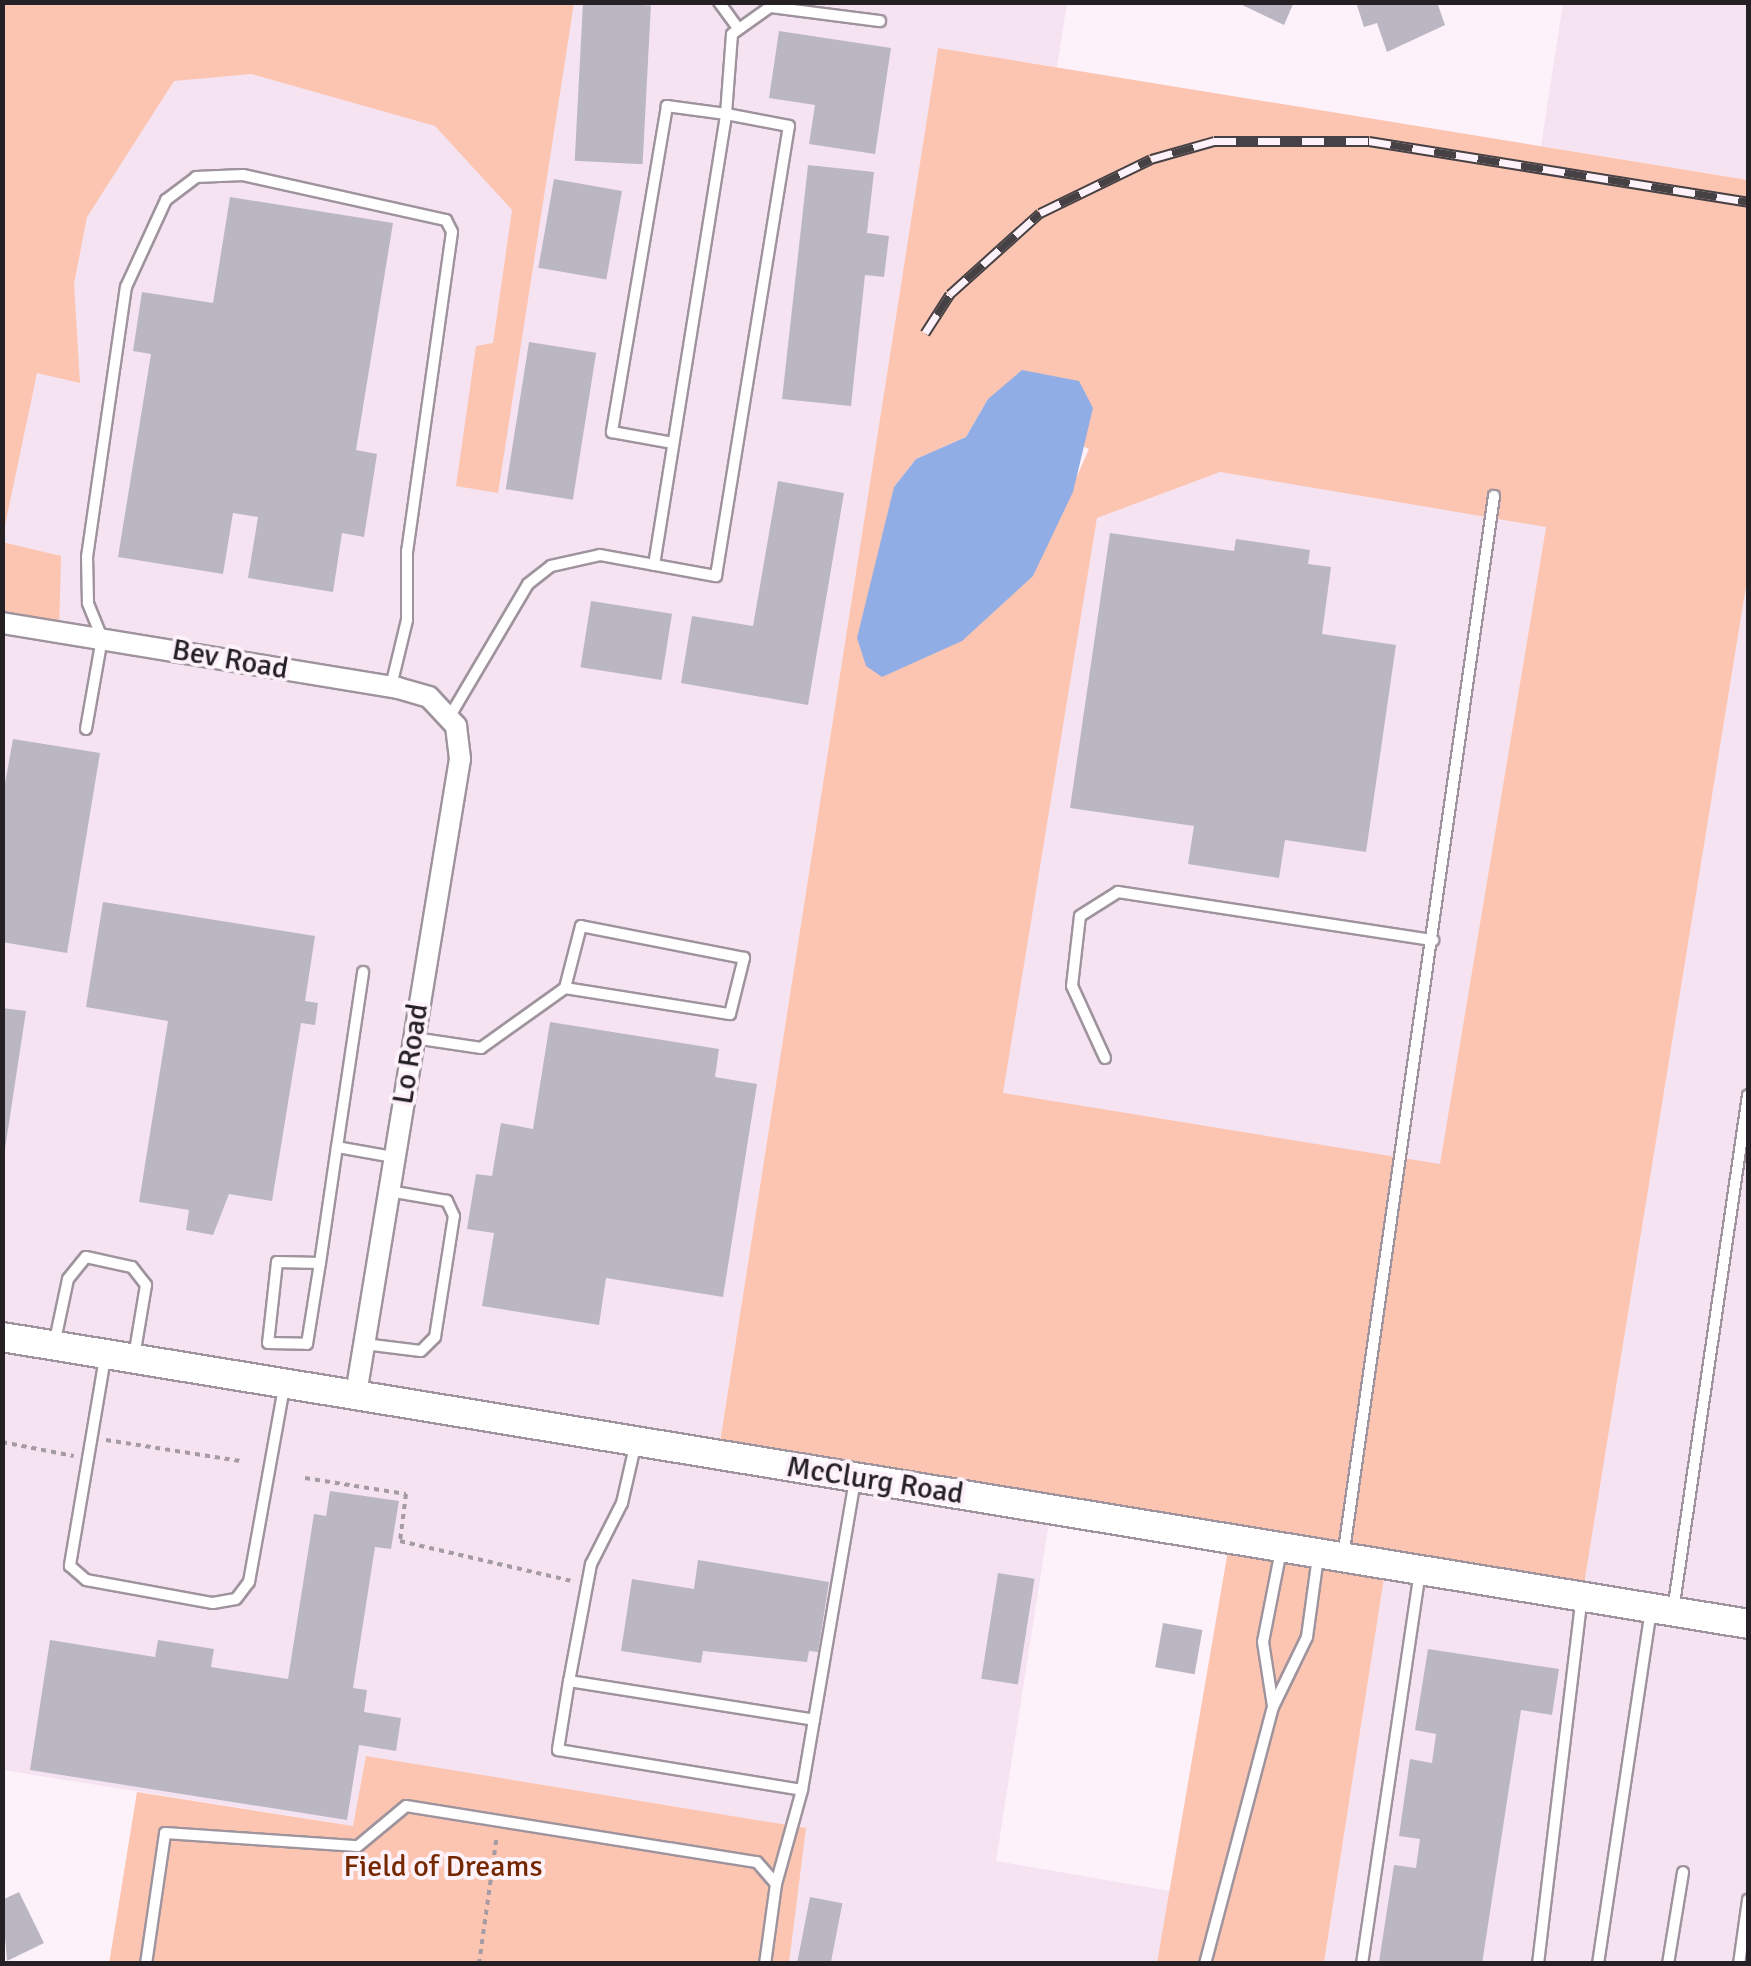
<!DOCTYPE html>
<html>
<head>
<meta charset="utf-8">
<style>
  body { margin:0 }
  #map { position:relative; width:1751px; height:1966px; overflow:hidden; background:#fdf1fa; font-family:Signika,sans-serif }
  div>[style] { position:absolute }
  .built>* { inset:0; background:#f6e3f2 }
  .green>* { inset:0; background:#fbc5b1 }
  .water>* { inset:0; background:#91ade6 }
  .building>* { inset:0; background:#bab7c3; transform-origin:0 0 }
  .path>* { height:4px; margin-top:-2px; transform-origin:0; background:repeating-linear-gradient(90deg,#a59ca3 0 5px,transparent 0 10px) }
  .roads { filter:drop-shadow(2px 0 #9f949d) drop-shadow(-2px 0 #9f949d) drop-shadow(0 2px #9f949d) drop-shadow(0 -2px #9f949d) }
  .lane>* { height:10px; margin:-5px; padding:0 5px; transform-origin:5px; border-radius:5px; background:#fff }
  .street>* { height:20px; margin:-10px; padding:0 10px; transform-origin:10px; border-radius:10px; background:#fff }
  .secondary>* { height:28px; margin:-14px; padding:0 14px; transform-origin:14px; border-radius:14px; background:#fff }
  .rail>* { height:11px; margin-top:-5.5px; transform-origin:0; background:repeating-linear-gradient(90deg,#fdf1fa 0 22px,#464145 0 44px); box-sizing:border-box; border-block:2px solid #464145 }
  span { translate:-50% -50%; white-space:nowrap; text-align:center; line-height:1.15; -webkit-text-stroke:8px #fdf1fa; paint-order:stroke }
  .street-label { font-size:30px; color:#242023 }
  .park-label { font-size:30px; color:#752700 }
  .frame { position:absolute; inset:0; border:5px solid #242023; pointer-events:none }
</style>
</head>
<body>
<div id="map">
  <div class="built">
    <i style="clip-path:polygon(2px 3px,1067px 3px,1057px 67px,938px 49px,718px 1454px,1051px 1509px,996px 1861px,1170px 1891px,1157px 1963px,789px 1963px,805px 1828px,366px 1757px,354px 1826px,3px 1770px)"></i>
    <i style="clip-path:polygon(1563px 3px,1748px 3px,1748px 180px,1541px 146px)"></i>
    <i style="clip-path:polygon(1220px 472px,1546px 526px,1440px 1165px,1002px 1093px,1097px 518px)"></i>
    <i style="clip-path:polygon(1748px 574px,1748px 1963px,1324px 1964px,1386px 1564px,1582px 1596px)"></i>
  </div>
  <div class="green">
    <i style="clip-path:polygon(3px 2px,574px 3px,498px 493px,456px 486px,476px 346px,493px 343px,512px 210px,435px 126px,251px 74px,174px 81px,87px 217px,74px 284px,80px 383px,37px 373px,3px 535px)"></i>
    <i style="clip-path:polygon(evenodd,938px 48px,1748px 180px,1748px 574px,1582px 1597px,1386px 1565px,1324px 1963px,1157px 1963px,1230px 1539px,718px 1455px,938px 48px,988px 399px,1089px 449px,1033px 576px,894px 487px,916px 459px,966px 437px,988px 399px,938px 48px,1220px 472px,1546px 527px,1440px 1164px,1003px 1093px,1097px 518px,1220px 472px)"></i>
    <i style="clip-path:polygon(2px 542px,61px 556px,59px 632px,3px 623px)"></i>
    <i style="clip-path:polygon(366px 1756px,806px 1828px,789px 1963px,109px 1964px,137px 1792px,353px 1826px)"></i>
  </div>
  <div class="water">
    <i style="clip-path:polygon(1022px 370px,1079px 381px,1093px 408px,1073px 492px,1033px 576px,962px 641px,882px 677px,866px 666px,857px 638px,894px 487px,916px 459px,966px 437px,988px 399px)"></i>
  </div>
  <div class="building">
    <i style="left:583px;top:2px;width:68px;height:159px;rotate:3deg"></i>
    <i style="clip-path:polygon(1236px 2px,1294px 2px,1284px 25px)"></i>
    <i style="clip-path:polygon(1356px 2px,1437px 2px,1445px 25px,1387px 52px,1377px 23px,1364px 27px)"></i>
    <i style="clip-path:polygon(779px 31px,891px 48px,875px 154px,809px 144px,815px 105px,769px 98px)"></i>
    <i style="clip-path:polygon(808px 165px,874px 172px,867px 233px,889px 236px,884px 277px,865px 275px,851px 406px,782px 399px)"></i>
    <i style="left:554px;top:179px;width:69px;height:90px;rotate:10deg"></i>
    <i style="clip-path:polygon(230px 197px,393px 223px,356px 450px,377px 454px,364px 537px,342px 533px,333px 592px,248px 578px,258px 517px,233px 513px,223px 574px,118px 557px,151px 354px,133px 351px,142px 292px,213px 303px)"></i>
    <i style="left:529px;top:342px;width:68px;height:149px;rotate:9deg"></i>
    <i style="clip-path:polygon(778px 481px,844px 493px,808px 705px,681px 683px,692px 616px,753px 626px)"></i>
    <i style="clip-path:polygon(1110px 533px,1234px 551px,1236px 539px,1310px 550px,1308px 564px,1331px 567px,1322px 634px,1396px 645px,1366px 852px,1285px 840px,1279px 878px,1188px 864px,1194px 826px,1070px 808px)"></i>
    <i style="left:591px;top:601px;width:82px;height:67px;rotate:9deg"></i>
    <i style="clip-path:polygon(13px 739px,100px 753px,67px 953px,2px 942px,2px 800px)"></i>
    <i style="clip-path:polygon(103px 902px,315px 936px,305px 1001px,318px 1003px,315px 1025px,301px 1023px,272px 1201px,229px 1194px,213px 1235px,186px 1230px,189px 1210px,139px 1202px,168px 1021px,86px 1007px)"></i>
    <i style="clip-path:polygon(2px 1008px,26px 1011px,5px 1149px,2px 1149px)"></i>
    <i style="clip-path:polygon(550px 1022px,719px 1049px,715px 1077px,757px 1084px,723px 1297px,606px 1278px,599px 1325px,482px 1306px,494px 1233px,467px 1229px,476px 1174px,492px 1176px,501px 1123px,533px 1129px)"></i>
    <i style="clip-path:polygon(330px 1491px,399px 1501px,391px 1549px,375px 1547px,353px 1688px,367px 1690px,364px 1712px,401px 1718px,396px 1751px,359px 1745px,347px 1820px,30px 1770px,50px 1640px,155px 1657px,158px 1640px,214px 1649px,211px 1667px,288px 1679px,314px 1514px,326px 1516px)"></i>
    <i style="clip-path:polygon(698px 1560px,829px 1582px,818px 1652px,809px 1651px,807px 1662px,703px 1651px,701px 1663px,621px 1651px,632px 1579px,694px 1589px)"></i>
    <i style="left:998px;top:1573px;width:37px;height:107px;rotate:9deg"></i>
    <i style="left:1163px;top:1623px;width:40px;height:45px;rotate:10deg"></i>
    <i style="clip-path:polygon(1428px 1649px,1559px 1669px,1552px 1715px,1521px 1710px,1482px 1964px,1379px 1962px,1394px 1865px,1416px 1868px,1420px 1839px,1399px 1836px,1410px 1759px,1432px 1763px,1436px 1734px,1415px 1730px)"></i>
    <i style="clip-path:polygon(19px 1892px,44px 1943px,7px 1961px,2px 1900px)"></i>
    <i style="left:810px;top:1897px;width:33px;height:68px;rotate:11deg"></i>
  </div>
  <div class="path">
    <i style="left:106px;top:1440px;width:136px;rotate:8.9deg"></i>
    <i style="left:2px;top:1442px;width:73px;rotate:11deg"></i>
    <i style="left:305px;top:1478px;width:102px;rotate:9deg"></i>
    <i style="left:406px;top:1494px;width:47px;rotate:97.3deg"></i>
    <i style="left:400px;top:1541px;width:177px;rotate:13.1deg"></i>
    <i style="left:479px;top:1964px;width:130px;rotate:-82.1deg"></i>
  </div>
  <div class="roads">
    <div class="lane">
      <i style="left:719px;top:2px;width:31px;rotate:54deg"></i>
      <i style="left:654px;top:565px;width:457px;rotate:-80.9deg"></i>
      <i style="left:726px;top:114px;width:60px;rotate:-172.3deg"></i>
      <i style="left:667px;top:106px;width:331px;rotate:99.6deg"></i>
      <i style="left:612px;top:432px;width:62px;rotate:10.2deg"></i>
      <i style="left:450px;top:716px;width:153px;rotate:-59.4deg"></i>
      <i style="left:528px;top:584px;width:29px;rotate:-38deg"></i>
      <i style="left:551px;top:566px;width:50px;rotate:-12.7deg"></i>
      <i style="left:600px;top:555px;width:118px;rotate:10.3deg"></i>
      <i style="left:716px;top:576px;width:456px;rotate:-80.8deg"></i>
      <i style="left:789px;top:126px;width:64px;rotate:-169.2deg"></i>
      <i style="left:726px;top:114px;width:80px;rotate:-85.7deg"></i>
      <i style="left:732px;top:34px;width:47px;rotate:-35.4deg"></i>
      <i style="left:770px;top:7px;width:111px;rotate:7.3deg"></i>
      <i style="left:86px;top:729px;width:92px;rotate:-80deg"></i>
      <i style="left:102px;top:638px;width:38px;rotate:-112deg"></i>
      <i style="left:88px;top:603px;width:46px;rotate:-91.2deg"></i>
      <i style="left:87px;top:557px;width:273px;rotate:-81.8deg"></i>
      <i style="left:126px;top:287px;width:96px;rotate:-65.3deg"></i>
      <i style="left:166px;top:200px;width:38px;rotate:-37deg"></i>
      <i style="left:196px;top:177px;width:47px;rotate:-2.4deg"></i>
      <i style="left:243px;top:175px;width:208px;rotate:12.5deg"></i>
      <i style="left:446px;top:220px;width:13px;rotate:63deg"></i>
      <i style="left:452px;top:232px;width:322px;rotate:98deg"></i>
      <i style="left:407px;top:551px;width:69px;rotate:90deg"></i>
      <i style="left:407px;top:620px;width:68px;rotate:103.6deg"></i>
      <i style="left:414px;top:1038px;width:68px;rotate:8.5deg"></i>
      <i style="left:481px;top:1048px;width:103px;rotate:-35.5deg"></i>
      <i style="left:565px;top:988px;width:167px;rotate:9deg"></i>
      <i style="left:730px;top:1014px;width:58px;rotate:-76deg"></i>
      <i style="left:744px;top:958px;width:166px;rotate:-168.9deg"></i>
      <i style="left:581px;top:926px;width:64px;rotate:104.5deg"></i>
      <i style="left:1105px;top:1058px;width:79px;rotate:-114.6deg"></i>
      <i style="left:1072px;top:986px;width:70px;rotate:-83.5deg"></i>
      <i style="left:1080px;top:916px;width:45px;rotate:-32.3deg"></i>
      <i style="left:1118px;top:892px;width:319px;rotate:8.7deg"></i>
      <i style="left:337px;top:1147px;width:57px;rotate:10.1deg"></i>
      <i style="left:320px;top:1263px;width:43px;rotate:-178.7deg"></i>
      <i style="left:277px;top:1262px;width:81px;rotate:96.3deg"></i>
      <i style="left:268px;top:1343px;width:39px;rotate:1deg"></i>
      <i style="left:307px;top:1344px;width:82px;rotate:-80.9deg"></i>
      <i style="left:320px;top:1263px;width:117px;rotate:-81.7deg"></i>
      <i style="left:337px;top:1147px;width:177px;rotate:-81.5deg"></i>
      <i style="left:364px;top:1344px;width:57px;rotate:7deg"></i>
      <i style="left:421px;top:1351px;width:20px;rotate:-45deg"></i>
      <i style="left:435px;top:1337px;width:122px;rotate:-81.1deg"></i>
      <i style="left:454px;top:1216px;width:17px;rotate:-115deg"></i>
      <i style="left:447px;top:1201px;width:59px;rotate:-170.2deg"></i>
      <i style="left:54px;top:1345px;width:67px;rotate:-78deg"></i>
      <i style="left:68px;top:1279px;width:28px;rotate:-51deg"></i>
      <i style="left:86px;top:1257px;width:47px;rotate:12.3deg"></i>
      <i style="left:132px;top:1267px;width:23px;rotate:52deg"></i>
      <i style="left:146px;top:1285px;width:73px;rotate:99.5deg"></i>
      <i style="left:105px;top:1358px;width:211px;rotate:99.6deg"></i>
      <i style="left:70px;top:1566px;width:21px;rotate:41deg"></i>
      <i style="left:86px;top:1580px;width:129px;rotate:10.3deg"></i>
      <i style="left:213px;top:1603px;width:23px;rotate:-10deg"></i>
      <i style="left:236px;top:1599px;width:21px;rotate:-53deg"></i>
      <i style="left:249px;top:1582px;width:197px;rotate:-79.8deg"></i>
      <i style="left:636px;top:1442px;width:63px;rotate:102.9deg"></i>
      <i style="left:622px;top:1503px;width:68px;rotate:116.9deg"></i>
      <i style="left:591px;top:1564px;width:119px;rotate:100.6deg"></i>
      <i style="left:569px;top:1681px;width:248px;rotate:9deg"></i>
      <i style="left:814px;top:1720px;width:244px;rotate:-80.3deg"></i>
      <i style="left:1343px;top:1557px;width:1072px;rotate:-81.9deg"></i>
      <i style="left:1673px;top:1611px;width:521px;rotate:-81.73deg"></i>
      <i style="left:569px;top:1681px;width:70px;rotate:99.1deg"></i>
      <i style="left:558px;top:1750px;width:247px;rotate:9.3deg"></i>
      <i style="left:802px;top:1790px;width:71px;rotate:-80.3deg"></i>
      <i style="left:1273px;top:1706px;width:65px;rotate:-98.9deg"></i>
      <i style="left:1263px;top:1642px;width:94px;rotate:-78.9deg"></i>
      <i style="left:776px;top:1884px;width:98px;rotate:-74.5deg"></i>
      <i style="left:146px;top:1964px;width:132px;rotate:-81.7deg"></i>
      <i style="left:165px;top:1833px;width:193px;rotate:3.9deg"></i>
      <i style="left:358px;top:1846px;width:62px;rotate:-39.8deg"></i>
      <i style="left:406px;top:1806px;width:355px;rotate:9.1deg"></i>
      <i style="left:757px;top:1862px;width:29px;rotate:49deg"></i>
      <i style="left:776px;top:1884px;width:81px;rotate:97.8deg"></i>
      <i style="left:1205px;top:1964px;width:266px;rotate:-75.2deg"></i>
      <i style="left:1273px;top:1707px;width:78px;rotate:-64.1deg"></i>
      <i style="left:1307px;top:1637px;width:81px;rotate:-82.2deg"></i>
      <i style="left:1362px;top:1964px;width:397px;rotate:-81.6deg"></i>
      <i style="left:1538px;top:1964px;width:370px;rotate:-83.2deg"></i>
      <i style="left:1598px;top:1964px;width:359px;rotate:-81.5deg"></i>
      <i style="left:1668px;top:1964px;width:93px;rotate:-80.7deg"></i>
      <i style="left:1739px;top:1964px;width:65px;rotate:-82deg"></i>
    </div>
    <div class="street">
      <i style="left:2px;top:623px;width:401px;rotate:9.3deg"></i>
      <i style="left:398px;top:688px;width:32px;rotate:16deg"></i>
      <i style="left:429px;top:697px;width:40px;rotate:47deg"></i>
      <i style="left:456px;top:726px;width:33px;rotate:83deg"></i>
      <i style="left:460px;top:759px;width:643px;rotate:99.3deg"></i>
    </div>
    <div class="secondary">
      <i style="left:2px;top:1337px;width:1769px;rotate:9.33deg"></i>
    </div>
  </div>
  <div class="rail">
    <i style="left:925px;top:333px;width:46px;rotate:-57.3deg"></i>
    <i style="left:950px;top:294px;width:121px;rotate:-42deg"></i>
    <i style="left:1040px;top:213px;width:123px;rotate:-25.9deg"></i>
    <i style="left:1151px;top:159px;width:66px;rotate:-15.9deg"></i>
    <i style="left:1214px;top:141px;width:155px"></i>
    <i style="left:1369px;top:141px;width:384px;rotate:9.1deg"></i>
  </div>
  <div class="street-label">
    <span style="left:230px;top:660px;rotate:10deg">Bev Road</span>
    <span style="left:411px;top:1054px;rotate:-81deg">Lo Road</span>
    <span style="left:875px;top:1481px;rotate:9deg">McClurg Road</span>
  </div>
  <div class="park-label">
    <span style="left:443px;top:1867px">Field of Dreams</span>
  </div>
  <div class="frame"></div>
</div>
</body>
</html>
